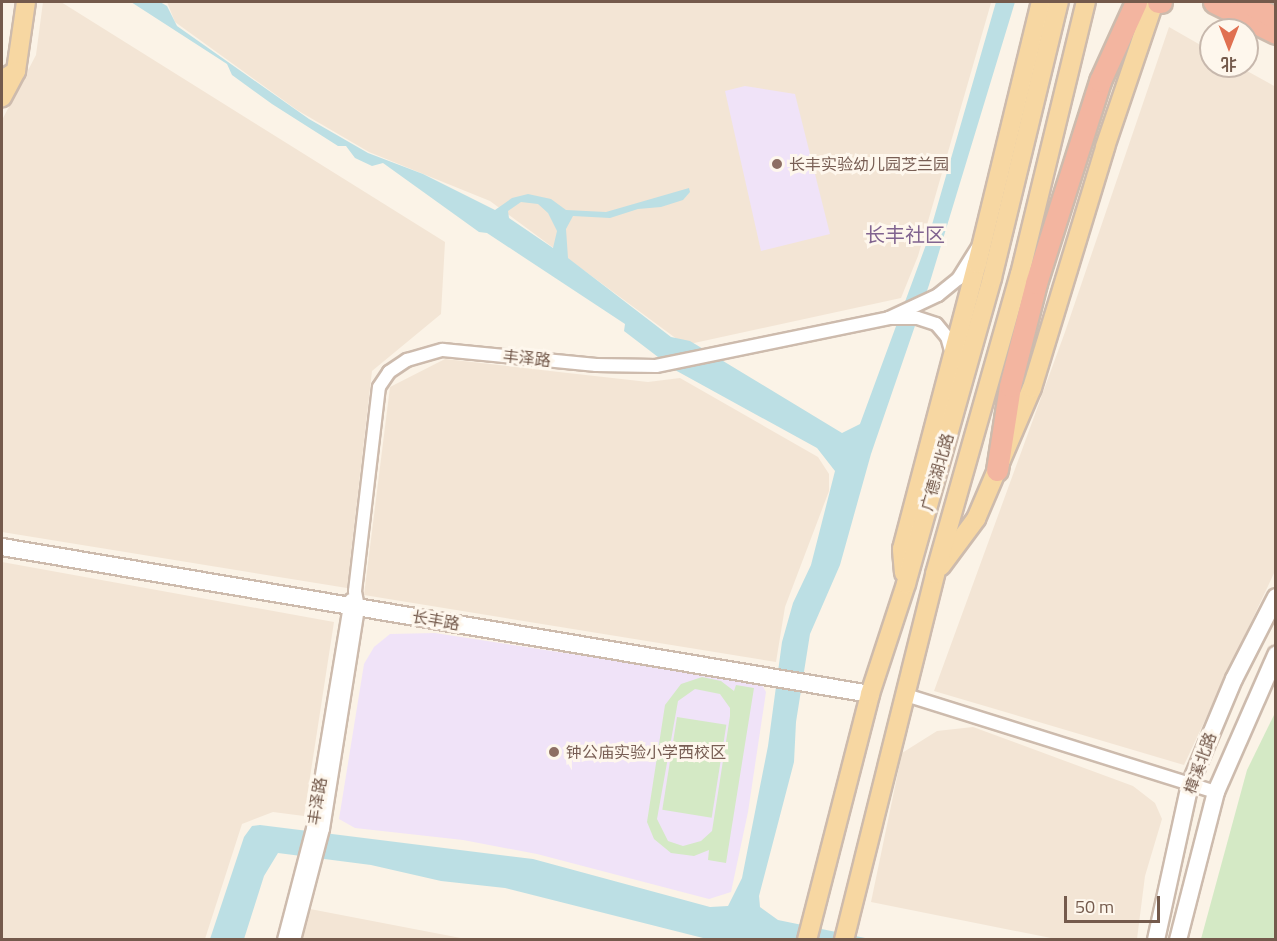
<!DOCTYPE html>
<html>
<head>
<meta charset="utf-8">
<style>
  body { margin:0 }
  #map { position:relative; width:1277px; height:941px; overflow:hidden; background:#fbf3e7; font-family:"Titillium Web","Noto Sans SC",sans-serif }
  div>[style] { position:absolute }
  .residential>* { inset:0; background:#f3e5d5 }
  .education>* { inset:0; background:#f0e3f8 }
  .green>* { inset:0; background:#d4e9c5; transform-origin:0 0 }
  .water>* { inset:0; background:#bcdfe4 }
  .roads { filter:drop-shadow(2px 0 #cdbbad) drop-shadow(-2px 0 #cdbbad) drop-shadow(0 2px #cdbbad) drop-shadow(0 -2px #cdbbad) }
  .street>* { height:12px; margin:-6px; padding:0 6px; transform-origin:6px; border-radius:6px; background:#fff }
  .secondary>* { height:16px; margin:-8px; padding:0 8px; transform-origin:8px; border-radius:8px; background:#fff }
  .primary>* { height:18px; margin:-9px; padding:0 9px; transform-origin:9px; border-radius:9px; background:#f7d7a2 }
  .highway>* { height:21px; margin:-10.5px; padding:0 10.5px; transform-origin:10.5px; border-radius:10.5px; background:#f3b5a0 }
  .dots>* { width:16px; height:16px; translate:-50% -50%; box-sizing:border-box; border:3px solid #fef7ed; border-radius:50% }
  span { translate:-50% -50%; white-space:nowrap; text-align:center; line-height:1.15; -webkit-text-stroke:6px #fef7ed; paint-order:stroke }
  .education-label { font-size:16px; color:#785e54 }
  .left { translate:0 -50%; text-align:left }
  .street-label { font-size:16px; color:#745a4c }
  .quarter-label { font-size:20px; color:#816490 }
  .frame { position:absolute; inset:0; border:3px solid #745a4c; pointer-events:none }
  .north { position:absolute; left:1199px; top:18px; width:60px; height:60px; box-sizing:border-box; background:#fef7ed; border:2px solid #c7b8ad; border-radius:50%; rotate:180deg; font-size:16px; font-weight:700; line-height:24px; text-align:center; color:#745a4c }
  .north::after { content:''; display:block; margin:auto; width:21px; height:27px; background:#e07051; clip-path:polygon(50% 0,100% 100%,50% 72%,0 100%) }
  .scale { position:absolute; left:1064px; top:896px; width:96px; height:27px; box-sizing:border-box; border:3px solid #745a4c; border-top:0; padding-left:8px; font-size:18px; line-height:21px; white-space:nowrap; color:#745a4c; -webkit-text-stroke:4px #fef7ed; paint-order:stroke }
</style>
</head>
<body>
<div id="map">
  <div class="residential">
    <i style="clip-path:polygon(43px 2px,61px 2px,445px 242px,441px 314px,372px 371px,347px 588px,2px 532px,2px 120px,36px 55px)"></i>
    <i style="clip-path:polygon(167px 2px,990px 2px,991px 3px,918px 256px,901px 298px,685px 345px,490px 201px,369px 152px,297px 110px,175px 22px)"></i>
    <i style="clip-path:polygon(1169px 27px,1211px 51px,1211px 66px,1238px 66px,1276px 87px,1275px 571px,1184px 765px,934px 691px,1065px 332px)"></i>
    <i style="clip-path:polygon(445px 359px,648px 382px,680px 378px,818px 457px,829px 474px,829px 491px,785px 607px,776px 662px,364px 595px,390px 387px)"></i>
    <i style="clip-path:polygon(2px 562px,334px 622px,304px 816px,273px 812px,242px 824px,205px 939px,2px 939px)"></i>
    <i style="clip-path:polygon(973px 727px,1133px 786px,1155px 803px,1162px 819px,1145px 876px,1137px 939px,1056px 939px,871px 902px,902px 753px,937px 731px)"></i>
    <i style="clip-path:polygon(310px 909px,466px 939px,302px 939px)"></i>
  </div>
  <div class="education">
    <i style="clip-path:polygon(745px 86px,795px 94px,830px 234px,761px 251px,725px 91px)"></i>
    <i style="clip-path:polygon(435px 633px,761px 683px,766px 692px,748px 812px,731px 892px,709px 899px,537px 854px,463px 840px,355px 828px,339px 819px,364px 664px,374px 647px,390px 634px)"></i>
  </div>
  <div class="green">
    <i style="clip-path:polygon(evenodd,702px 677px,721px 681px,734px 691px,736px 685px,754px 688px,726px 863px,708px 860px,709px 850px,694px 856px,671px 853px,654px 839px,647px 822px,665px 705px,681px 684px,702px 677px,695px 689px,720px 694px,730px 708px,730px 716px,712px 831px,701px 841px,683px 846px,668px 841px,657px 819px,678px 701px,695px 689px)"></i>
    <i style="clip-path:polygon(1275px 713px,1275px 939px,1201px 939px,1247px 770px)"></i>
    <i style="left:677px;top:717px;width:50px;height:94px;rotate:9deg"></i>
  </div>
  <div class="water">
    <i style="clip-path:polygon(evenodd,131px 2px,160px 2px,167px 6px,177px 26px,309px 119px,368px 153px,423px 174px,495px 210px,512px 198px,528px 194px,551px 199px,566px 210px,606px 212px,689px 188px,690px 192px,683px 200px,661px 207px,638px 209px,610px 218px,573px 216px,566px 229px,568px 258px,671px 337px,690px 341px,842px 433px,860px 424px,927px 242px,996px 2px,1015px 2px,929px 285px,871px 454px,840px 565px,810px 634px,796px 722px,794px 762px,759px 896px,760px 907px,778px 920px,870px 939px,707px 939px,505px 888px,441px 881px,371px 865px,278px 853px,264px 876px,244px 939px,210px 939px,244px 837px,252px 826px,260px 825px,533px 859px,710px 907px,728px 906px,742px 878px,768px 746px,782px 642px,793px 603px,811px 565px,835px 471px,817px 448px,675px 370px,624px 331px,625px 324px,487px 233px,479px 232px,383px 163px,372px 166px,355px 158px,346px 146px,338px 146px,272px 104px,232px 75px,227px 64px,131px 2px,521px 202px,538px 204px,548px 213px,557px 231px,553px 248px,509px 218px,508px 211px,521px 202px)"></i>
  </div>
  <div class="roads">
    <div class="street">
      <i style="left:952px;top:354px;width:18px;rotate:-106deg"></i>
      <i style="left:947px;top:337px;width:17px;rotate:-130deg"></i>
      <i style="left:936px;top:324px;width:20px;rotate:-162deg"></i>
      <i style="left:917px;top:318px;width:28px;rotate:180deg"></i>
      <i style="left:889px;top:318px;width:54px;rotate:-25.1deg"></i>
      <i style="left:938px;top:295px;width:26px;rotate:-39deg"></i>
      <i style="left:958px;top:279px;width:36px;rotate:-58deg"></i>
      <i style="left:906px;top:695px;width:325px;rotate:17.4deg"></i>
      <i style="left:284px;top:940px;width:115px;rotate:-75.4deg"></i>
      <i style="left:313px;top:829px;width:232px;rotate:-80.6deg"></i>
      <i style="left:294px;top:940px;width:115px;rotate:-75.4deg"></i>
      <i style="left:323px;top:829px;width:225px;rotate:-81deg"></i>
      <i style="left:358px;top:607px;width:16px;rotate:-101deg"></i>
      <i style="left:355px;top:591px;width:205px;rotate:-83.3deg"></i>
      <i style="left:379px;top:387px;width:18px;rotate:-56deg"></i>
      <i style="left:389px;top:372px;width:22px;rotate:-34deg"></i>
      <i style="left:407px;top:360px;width:37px;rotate:-16deg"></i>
      <i style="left:443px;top:350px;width:154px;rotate:5.6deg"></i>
      <i style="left:596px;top:365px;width:60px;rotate:1deg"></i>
      <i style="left:656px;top:366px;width:238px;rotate:-11.6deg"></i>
    </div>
    <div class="secondary">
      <i style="left:2px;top:547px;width:880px;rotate:9.61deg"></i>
      <i style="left:1156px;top:940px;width:160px;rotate:-77.7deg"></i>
      <i style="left:1190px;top:784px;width:114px;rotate:-67.3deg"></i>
      <i style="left:1234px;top:679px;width:92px;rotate:-62.9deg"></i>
      <i style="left:1178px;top:940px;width:153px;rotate:-75.6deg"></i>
      <i style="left:1216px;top:792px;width:150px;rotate:-66.3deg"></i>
    </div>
    <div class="primary">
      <i style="left:16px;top:71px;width:70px;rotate:-81.8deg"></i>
      <i style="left:2px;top:80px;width:17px;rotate:-33deg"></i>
      <i style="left:16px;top:71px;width:30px;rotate:118deg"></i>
      <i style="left:941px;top:566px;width:59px;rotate:-53.3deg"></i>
      <i style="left:976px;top:519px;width:142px;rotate:-66.9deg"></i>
      <i style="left:1032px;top:388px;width:252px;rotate:-73.1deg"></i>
      <i style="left:1105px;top:147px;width:153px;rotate:-71.3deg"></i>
      <i style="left:904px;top:573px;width:24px;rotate:-95deg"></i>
      <i style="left:902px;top:549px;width:295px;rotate:-75.3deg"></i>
      <i style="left:977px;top:264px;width:270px;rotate:-76.3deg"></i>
      <i style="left:807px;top:940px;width:254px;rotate:-75.6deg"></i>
      <i style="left:870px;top:694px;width:116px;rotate:-71.9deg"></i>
      <i style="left:906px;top:584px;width:318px;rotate:-74.3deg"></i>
      <i style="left:992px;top:278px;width:284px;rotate:-76.4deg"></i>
      <i style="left:844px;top:940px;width:377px;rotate:-76deg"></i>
      <i style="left:935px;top:574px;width:312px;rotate:-74.2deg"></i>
      <i style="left:1020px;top:274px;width:280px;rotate:-76.4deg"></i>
    </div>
    <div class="highway">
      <i style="left:1158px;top:2px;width:3px"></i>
      <i style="left:1214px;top:2px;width:69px;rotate:26.6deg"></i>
      <i style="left:1247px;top:2px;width:34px;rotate:30deg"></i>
      <i style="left:997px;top:470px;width:85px;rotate:-81.2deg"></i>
      <i style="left:1010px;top:386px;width:106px;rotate:-75.8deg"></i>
      <i style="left:1036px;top:283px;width:212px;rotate:-72.4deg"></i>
      <i style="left:1100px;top:81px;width:87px;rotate:-65.5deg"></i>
    </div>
  </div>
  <div class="dots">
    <i style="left:777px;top:164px;background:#8d6e63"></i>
    <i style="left:554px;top:752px;background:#8d6e63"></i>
  </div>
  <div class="education-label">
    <span class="left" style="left:789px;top:164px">长丰实验幼儿园芝兰园</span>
    <span class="left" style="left:566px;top:752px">钟公庙实验小学西校区</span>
  </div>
  <div class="street-label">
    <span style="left:527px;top:358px;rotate:6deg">丰泽路</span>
    <span style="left:937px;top:472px;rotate:-74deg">广德湖北路</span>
    <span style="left:436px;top:620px;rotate:10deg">长丰路</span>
    <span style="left:1200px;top:763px;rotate:-70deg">樟溪北路</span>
    <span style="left:317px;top:801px;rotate:-81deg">丰泽路</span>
  </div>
  <div class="quarter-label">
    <span style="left:905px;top:234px">长丰社区</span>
  </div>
  <div class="frame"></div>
  <div class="north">北</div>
  <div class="scale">50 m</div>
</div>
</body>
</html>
